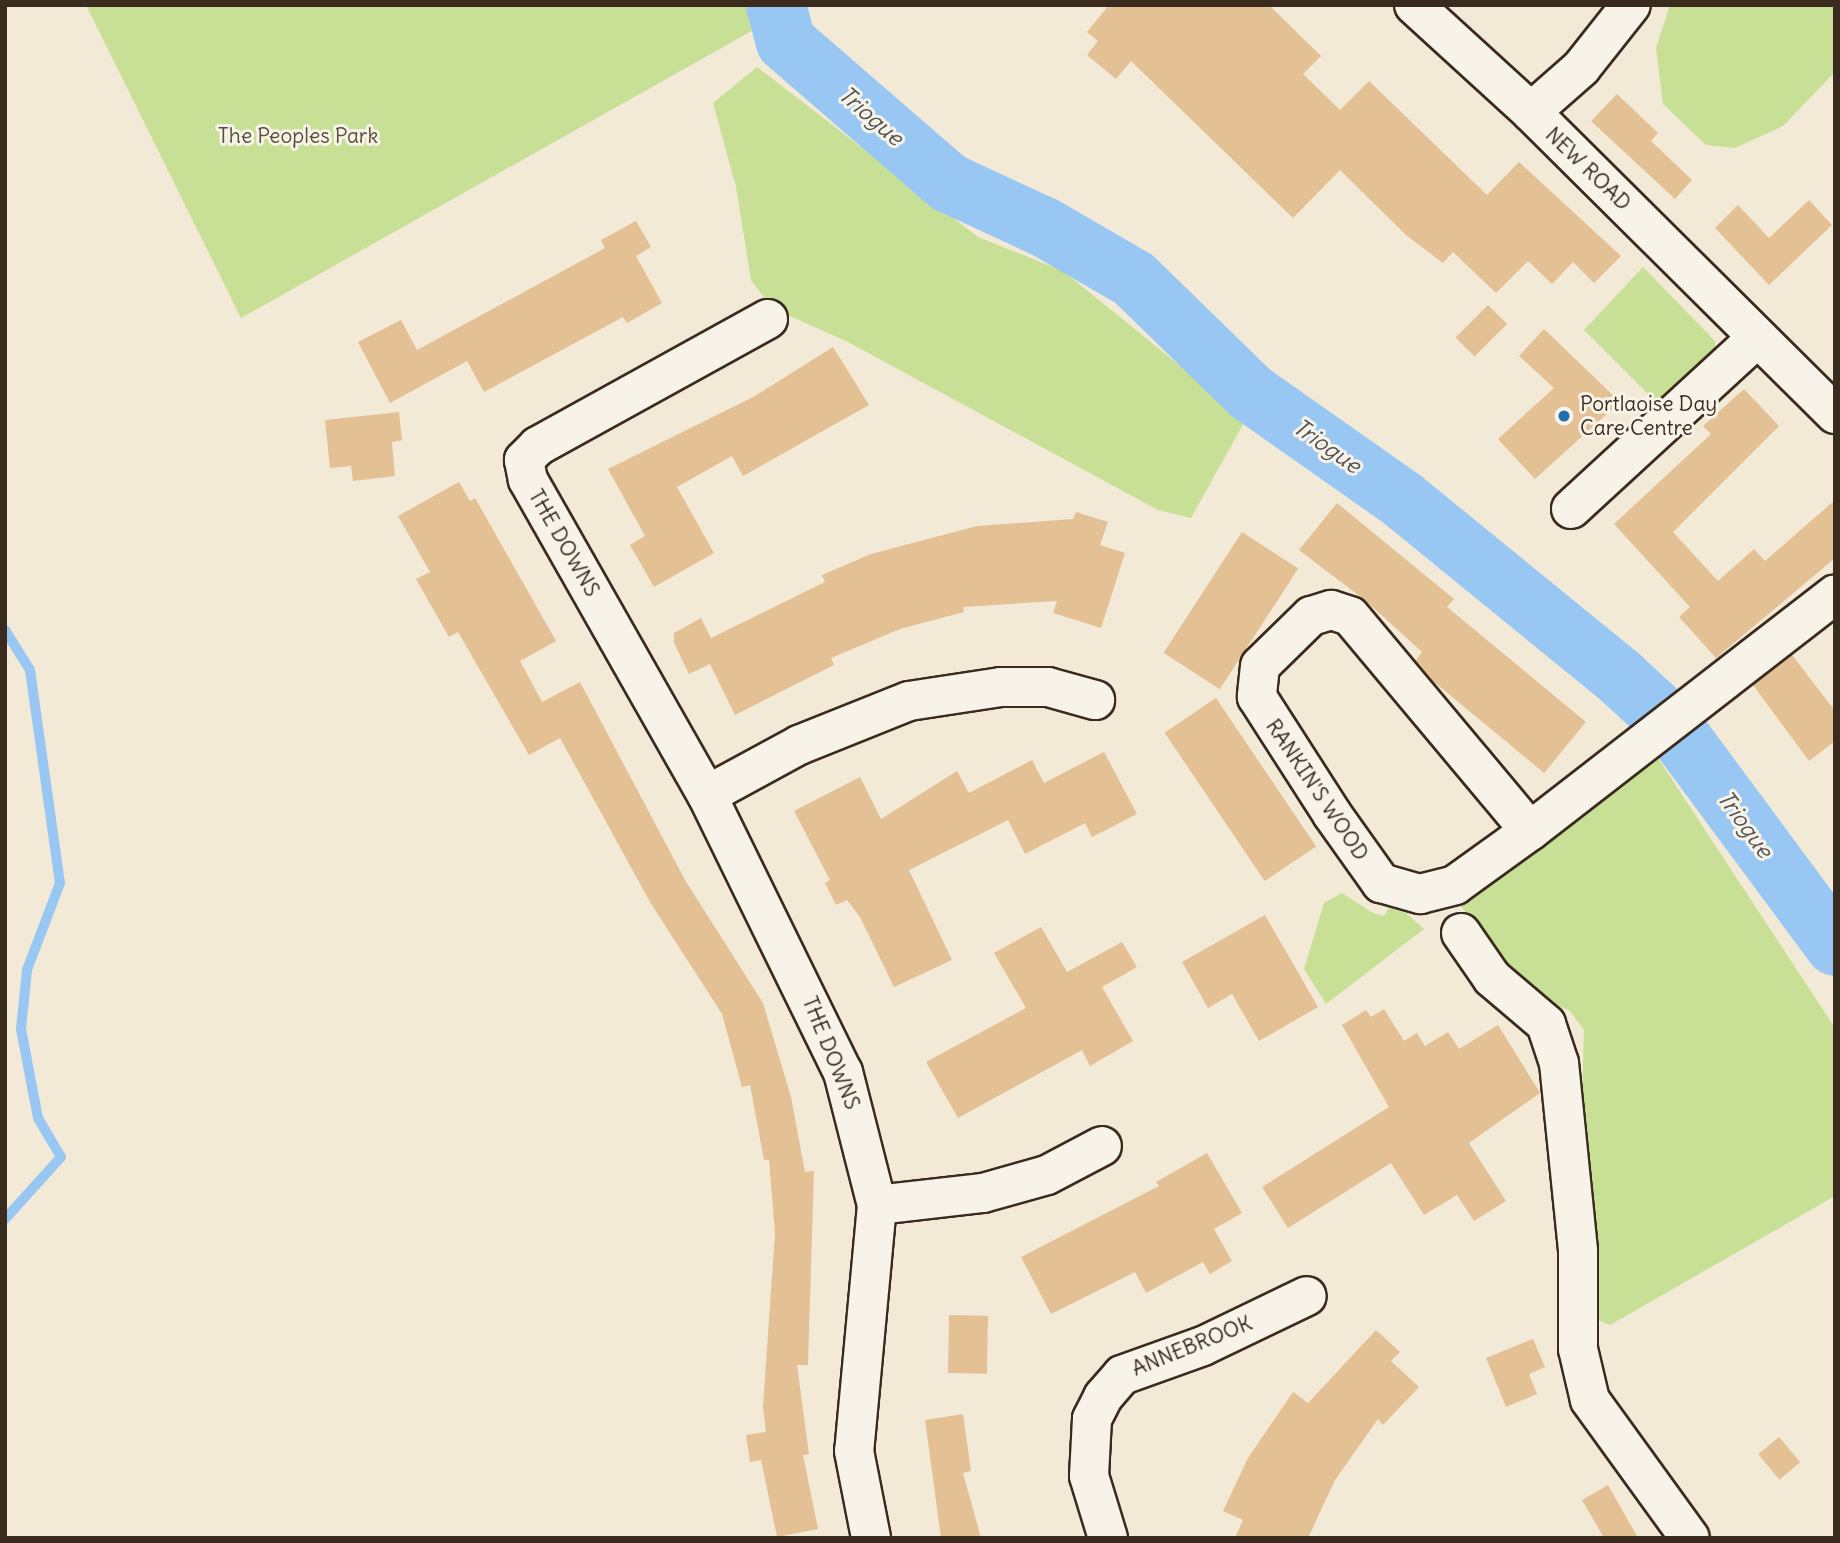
<!DOCTYPE html>
<html>
<head>
<meta charset="utf-8">
<style>
  body { margin:0 }
  #map { position:relative; width:1840px; height:1543px; overflow:hidden; background:#f3e9d7; font-family:Delius,sans-serif }
  div>[style] { position:absolute }
  .green>* { inset:0; background:#c8e096 }
  .stream>* { height:10px; margin:-5px; padding:0 5px; transform-origin:5px; border-radius:5px; background:#98c7f3 }
  .river>* { height:60px; margin:-30px; padding:0 30px; transform-origin:30px; border-radius:30px; background:#98c7f3 }
  .building>* { inset:0; background:#e4c095; transform-origin:0 0 }
  .roads { filter:drop-shadow(2px 0 #3b2a1e) drop-shadow(-2px 0 #3b2a1e) drop-shadow(0 2px #3b2a1e) drop-shadow(0 -2px #3b2a1e) }
  .minor>* { height:38px; margin:-19px; padding:0 19px; transform-origin:19px; border-radius:19px; background:#f7f3e8 }
  .major>* { height:38px; margin:-19px; padding:0 19px; transform-origin:19px; border-radius:19px; background:#f7f3e8 }
  .dots>* { width:19px; height:19px; translate:-50% -50%; box-sizing:border-box; border:4px solid #f7f3e8; border-radius:50% }
  span { translate:-50% -50%; white-space:nowrap; text-align:center; line-height:1.15; -webkit-text-stroke:6px #f7f3e8; paint-order:stroke }
  .park-label { font-size:21px; color:#574e36 }
  .street-label { font-size:21px; color:#3b2a1e }
  .poi-label { font-size:21px; color:#3b2a1e }
  .left { translate:0 -50%; text-align:left }
  .water-label { font-size:23px; color:#525153; font-style:italic }
  .frame { position:absolute; inset:0; border:7px solid #3b2a1e; pointer-events:none }
</style>
</head>
<body>
<div id="map">
  <div class="green">
    <i style="clip-path:polygon(86px 5px,798px 5px,241px 318px)"></i>
    <i style="clip-path:polygon(1670px 5px,1835px 5px,1835px 72px,1783px 126px,1735px 148px,1706px 145px,1663px 104px,1656px 48px)"></i>
    <i style="clip-path:polygon(757px 67px,978px 237px,1063px 271px,1246px 419px,1191px 518px,1158px 510px,848px 342px,772px 308px,751px 280px,736px 187px,713px 103px)"></i>
    <i style="clip-path:polygon(1643px 267px,1715px 341px,1715px 353px,1660px 406px,1584px 330px)"></i>
    <i style="clip-path:polygon(1652px 749px,1835px 1028px,1835px 1196px,1610px 1325px,1596px 1319px,1582px 1099px,1584px 1030px,1570px 1011px,1526px 991px,1458px 902px)"></i>
    <i style="clip-path:polygon(1342px 893px,1373px 913px,1384px 916px,1389px 908px,1406px 913px,1424px 929px,1326px 1004px,1304px 969px,1324px 903px)"></i>
  </div>
  <div class="stream">
    <i style="left:5px;top:630px;width:47px;rotate:58deg"></i>
    <i style="left:30px;top:670px;width:215px;rotate:82deg"></i>
    <i style="left:60px;top:883px;width:93px;rotate:110.8deg"></i>
    <i style="left:27px;top:970px;width:59px;rotate:95.8deg"></i>
    <i style="left:21px;top:1029px;width:91px;rotate:79.2deg"></i>
    <i style="left:38px;top:1118px;width:45px;rotate:59.5deg"></i>
    <i style="left:61px;top:1157px;width:84px;rotate:132.1deg"></i>
  </div>
  <div class="river">
    <i style="left:776px;top:5px;width:38px;rotate:75deg"></i>
    <i style="left:786px;top:42px;width:216px;rotate:40.9deg"></i>
    <i style="left:949px;top:183px;width:107px;rotate:24.9deg"></i>
    <i style="left:1046px;top:228px;width:102px;rotate:30.1deg"></i>
    <i style="left:1134px;top:279px;width:163px;rotate:44.3deg"></i>
    <i style="left:1251px;top:393px;width:186px;rotate:35.1deg"></i>
    <i style="left:1403px;top:500px;width:281px;rotate:39.2deg"></i>
    <i style="left:1621px;top:678px;width:68px;rotate:42.6deg"></i>
    <i style="left:1671px;top:724px;width:276px;rotate:53.5deg"></i>
  </div>
  <div class="building">
    <i style="clip-path:polygon(1109px 5px,1269px 5px,1321px 56px,1303px 74px,1340px 110px,1369px 81px,1487px 195px,1519px 162px,1621px 256px,1594px 283px,1573px 262px,1552px 284px,1528px 261px,1496px 293px,1453px 252px,1443px 263px,1406px 235px,1340px 170px,1293px 218px,1131px 61px,1116px 79px,1087px 55px,1098px 41px,1087px 32px)"></i>
    <i style="clip-path:polygon(1617px 94px,1658px 133px,1651px 141px,1692px 180px,1675px 199px,1591px 121px)"></i>
    <i style="clip-path:polygon(1809px 200px,1832px 225px,1769px 285px,1715px 228px,1738px 205px,1769px 238px)"></i>
    <i style="clip-path:polygon(636px 221px,651px 247px,636px 256px,662px 303px,627px 323px,623px 317px,484px 392px,467px 361px,390px 403px,358px 342px,401px 320px,417px 350px,605px 248px,601px 240px)"></i>
    <i style="left:1488px;top:305px;width:27px;height:46px;rotate:45deg"></i>
    <i style="clip-path:polygon(1544px 329px,1620px 402px,1535px 479px,1498px 439px,1554px 388px,1519px 356px)"></i>
    <i style="clip-path:polygon(833px 347px,869px 405px,743px 476px,732px 456px,677px 487px,714px 553px,654px 587px,630px 545px,645px 536px,608px 469px,755px 396px)"></i>
    <i style="clip-path:polygon(1744px 389px,1779px 426px,1673px 532px,1718px 581px,1754px 549px,1765px 561px,1835px 500px,1835px 558px,1716px 658px,1679px 617px,1690px 607px,1614px 524px,1711px 434px,1703px 426px)"></i>
    <i style="clip-path:polygon(399px 412px,402px 440px,392px 442px,395px 476px,353px 481px,351px 466px,330px 468px,325px 420px)"></i>
    <i style="clip-path:polygon(459px 482px,470px 501px,475px 498px,556px 641px,520px 661px,542px 702px,580px 682px,685px 880px,763px 1003px,791px 1097px,805px 1172px,814px 1171px,808px 1365px,797px 1365px,809px 1454px,803px 1455px,818px 1529px,777px 1537px,761px 1460px,750px 1462px,746px 1435px,766px 1432px,763px 1406px,775px 1233px,769px 1160px,764px 1160px,750px 1085px,742px 1087px,722px 1014px,650px 902px,560px 738px,529px 755px,458px 632px,449px 637px,416px 579px,430px 572px,398px 516px)"></i>
    <i style="clip-path:polygon(1337px 503px,1454px 599px,1447px 607px,1586px 722px,1544px 773px,1433px 681px,1416px 660px,1422px 652px,1366px 601px,1299px 550px)"></i>
    <i style="clip-path:polygon(1076px 512px,1108px 522px,1100px 545px,1125px 553px,1101px 628px,1053px 613px,1057px 601px,963px 607px,964px 612px,900px 629px,831px 658px,834px 665px,735px 715px,710px 664px,689px 674px,674px 643px,674px 633px,701px 618px,711px 638px,825px 582px,822px 575px,871px 554px,977px 526px,1073px 519px)"></i>
    <i style="left:1242px;top:532px;width:67px;height:144px;rotate:33deg"></i>
    <i style="clip-path:polygon(1792px 655px,1835px 711px,1835px 741px,1809px 761px,1753px 685px)"></i>
    <i style="left:1216px;top:698px;width:179px;height:62px;rotate:56deg"></i>
    <i style="clip-path:polygon(1104px 752px,1137px 814px,1092px 837px,1085px 823px,1025px 854px,1008px 820px,909px 870px,952px 960px,894px 987px,860px 917px,847px 900px,836px 905px,825px 883px,830px 880px,794px 811px,860px 777px,881px 819px,957px 771px,969px 793px,1032px 760px,1044px 783px)"></i>
    <i style="clip-path:polygon(1265px 915px,1318px 1007px,1259px 1041px,1232px 994px,1208px 1008px,1182px 962px)"></i>
    <i style="clip-path:polygon(1041px 927px,1067px 972px,1122px 942px,1137px 967px,1102px 987px,1133px 1041px,1090px 1066px,1082px 1050px,958px 1118px,926px 1062px,1026px 1008px,994px 953px)"></i>
    <i style="clip-path:polygon(1384px 1009px,1404px 1041px,1417px 1033px,1425px 1046px,1448px 1032px,1459px 1049px,1498px 1025px,1540px 1093px,1469px 1143px,1506px 1201px,1474px 1221px,1457px 1195px,1424px 1215px,1391px 1163px,1288px 1228px,1262px 1187px,1389px 1107px,1342px 1025px,1366px 1010px,1371px 1017px)"></i>
    <i style="clip-path:polygon(1207px 1153px,1242px 1213px,1214px 1229px,1232px 1261px,1210px 1274px,1203px 1262px,1146px 1293px,1135px 1272px,1051px 1314px,1021px 1257px,1159px 1186px,1156px 1182px)"></i>
    <i style="left:949px;top:1315px;width:39px;height:58px;rotate:1deg"></i>
    <i style="clip-path:polygon(1376px 1330px,1400px 1352px,1391px 1361px,1419px 1387px,1383px 1425px,1378px 1419px,1335px 1480px,1308px 1538px,1235px 1538px,1243px 1520px,1223px 1511px,1248px 1458px,1293px 1392px,1308px 1403px)"></i>
    <i style="clip-path:polygon(1533px 1339px,1545px 1367px,1529px 1374px,1537px 1394px,1506px 1407px,1486px 1358px)"></i>
    <i style="clip-path:polygon(963px 1414px,971px 1471px,963px 1473px,981px 1538px,941px 1538px,925px 1420px)"></i>
    <i style="left:1779px;top:1437px;width:33px;height:27px;rotate:50deg"></i>
    <i style="clip-path:polygon(1608px 1485px,1638px 1538px,1604px 1538px,1582px 1500px)"></i>
  </div>
  <div class="roads">
    <div class="minor">
      <i style="left:1531px;top:112px;width:67px;rotate:-41.3deg"></i>
      <i style="left:1581px;top:68px;width:80px;rotate:-51.6deg"></i>
      <i style="left:768px;top:319px;width:263px;rotate:151.1deg"></i>
      <i style="left:538px;top:446px;width:20px;rotate:135deg"></i>
      <i style="left:524px;top:460px;width:20px;rotate:79deg"></i>
      <i style="left:528px;top:480px;width:362px;rotate:60.4deg"></i>
      <i style="left:707px;top:795px;width:309px;rotate:63.9deg"></i>
      <i style="left:843px;top:1072px;width:137px;rotate:75.7deg"></i>
      <i style="left:877px;top:1205px;width:247px;rotate:95.3deg"></i>
      <i style="left:854px;top:1451px;width:89px;rotate:78.9deg"></i>
      <i style="left:1571px;top:509px;width:253px;rotate:-42.6deg"></i>
      <i style="left:707px;top:795px;width:105px;rotate:-28.5deg"></i>
      <i style="left:799px;top:745px;width:118px;rotate:-21.8deg"></i>
      <i style="left:909px;top:701px;width:93px;rotate:-8.7deg"></i>
      <i style="left:1001px;top:687px;width:47px"></i>
      <i style="left:1048px;top:687px;width:49px;rotate:15.5deg"></i>
      <i style="left:1530px;top:831px;width:280px;rotate:-129.9deg"></i>
      <i style="left:1350px;top:616px;width:20px;rotate:-162deg"></i>
      <i style="left:1331px;top:610px;width:21px;rotate:163deg"></i>
      <i style="left:1311px;top:616px;width:71px;rotate:135.6deg"></i>
      <i style="left:1260px;top:666px;width:31px;rotate:96deg"></i>
      <i style="left:1257px;top:697px;width:139px;rotate:57.3deg"></i>
      <i style="left:1332px;top:814px;width:85px;rotate:54.6deg"></i>
      <i style="left:1381px;top:883px;width:41px;rotate:15.8deg"></i>
      <i style="left:1420px;top:894px;width:36px;rotate:-14deg"></i>
      <i style="left:1455px;top:885px;width:92px;rotate:-35.8deg"></i>
      <i style="left:1530px;top:831px;width:386px;rotate:-37.8deg"></i>
      <i style="left:1461px;top:933px;width:55px;rotate:55.4deg"></i>
      <i style="left:1492px;top:978px;width:71px;rotate:40.4deg"></i>
      <i style="left:1546px;top:1024px;width:41px;rotate:71.6deg"></i>
      <i style="left:1559px;top:1063px;width:189px;rotate:84.2deg"></i>
      <i style="left:1578px;top:1251px;width:98px;rotate:90deg"></i>
      <i style="left:1578px;top:1349px;width:52px;rotate:76.8deg"></i>
      <i style="left:1590px;top:1400px;width:170px;rotate:54.1deg"></i>
      <i style="left:877px;top:1205px;width:107px;rotate:-6.5deg"></i>
      <i style="left:983px;top:1193px;width:66px;rotate:-15.7deg"></i>
      <i style="left:1047px;top:1175px;width:62px;rotate:-27.8deg"></i>
      <i style="left:1108px;top:1538px;width:65px;rotate:-107deg"></i>
      <i style="left:1089px;top:1476px;width:57px;rotate:-87deg"></i>
      <i style="left:1092px;top:1419px;width:25px;rotate:-63deg"></i>
      <i style="left:1103px;top:1397px;width:29px;rotate:-49deg"></i>
      <i style="left:1122px;top:1375px;width:86px;rotate:-19.7deg"></i>
      <i style="left:1203px;top:1346px;width:115px;rotate:-25.7deg"></i>
    </div>
    <div class="major">
      <i style="left:1414px;top:5px;width:159px;rotate:42.4deg"></i>
      <i style="left:1531px;top:112px;width:429px;rotate:44.8deg"></i>
    </div>
  </div>
  <div class="dots">
    <i style="left:1564px;top:416px;background:#1f6fb2"></i>
  </div>
  <div class="park-label">
    <span style="left:298px;top:136px">The Peoples Park</span>
  </div>
  <div class="street-label">
    <span style="left:1588px;top:169px;rotate:44deg">NEW ROAD</span>
    <span style="left:564px;top:543px;rotate:60deg">THE DOWNS</span>
    <span style="left:1317px;top:790px;rotate:56deg">RANKIN'S WOOD</span>
    <span style="left:831px;top:1053px;rotate:68deg">THE DOWNS</span>
    <span style="left:1192px;top:1346px;rotate:-22deg">ANNEBROOK</span>
  </div>
  <div class="poi-label">
    <span class="left" style="left:1580px;top:416px">Portlaoise Day<br>Care Centre</span>
  </div>
  <div class="water-label">
    <span style="left:871px;top:116px;rotate:41deg">Triogue</span>
    <span style="left:1327px;top:446px;rotate:35deg">Triogue</span>
    <span style="left:1745px;top:824px;rotate:54deg">Triogue</span>
  </div>
  <div class="frame"></div>
</div>
</body>
</html>
